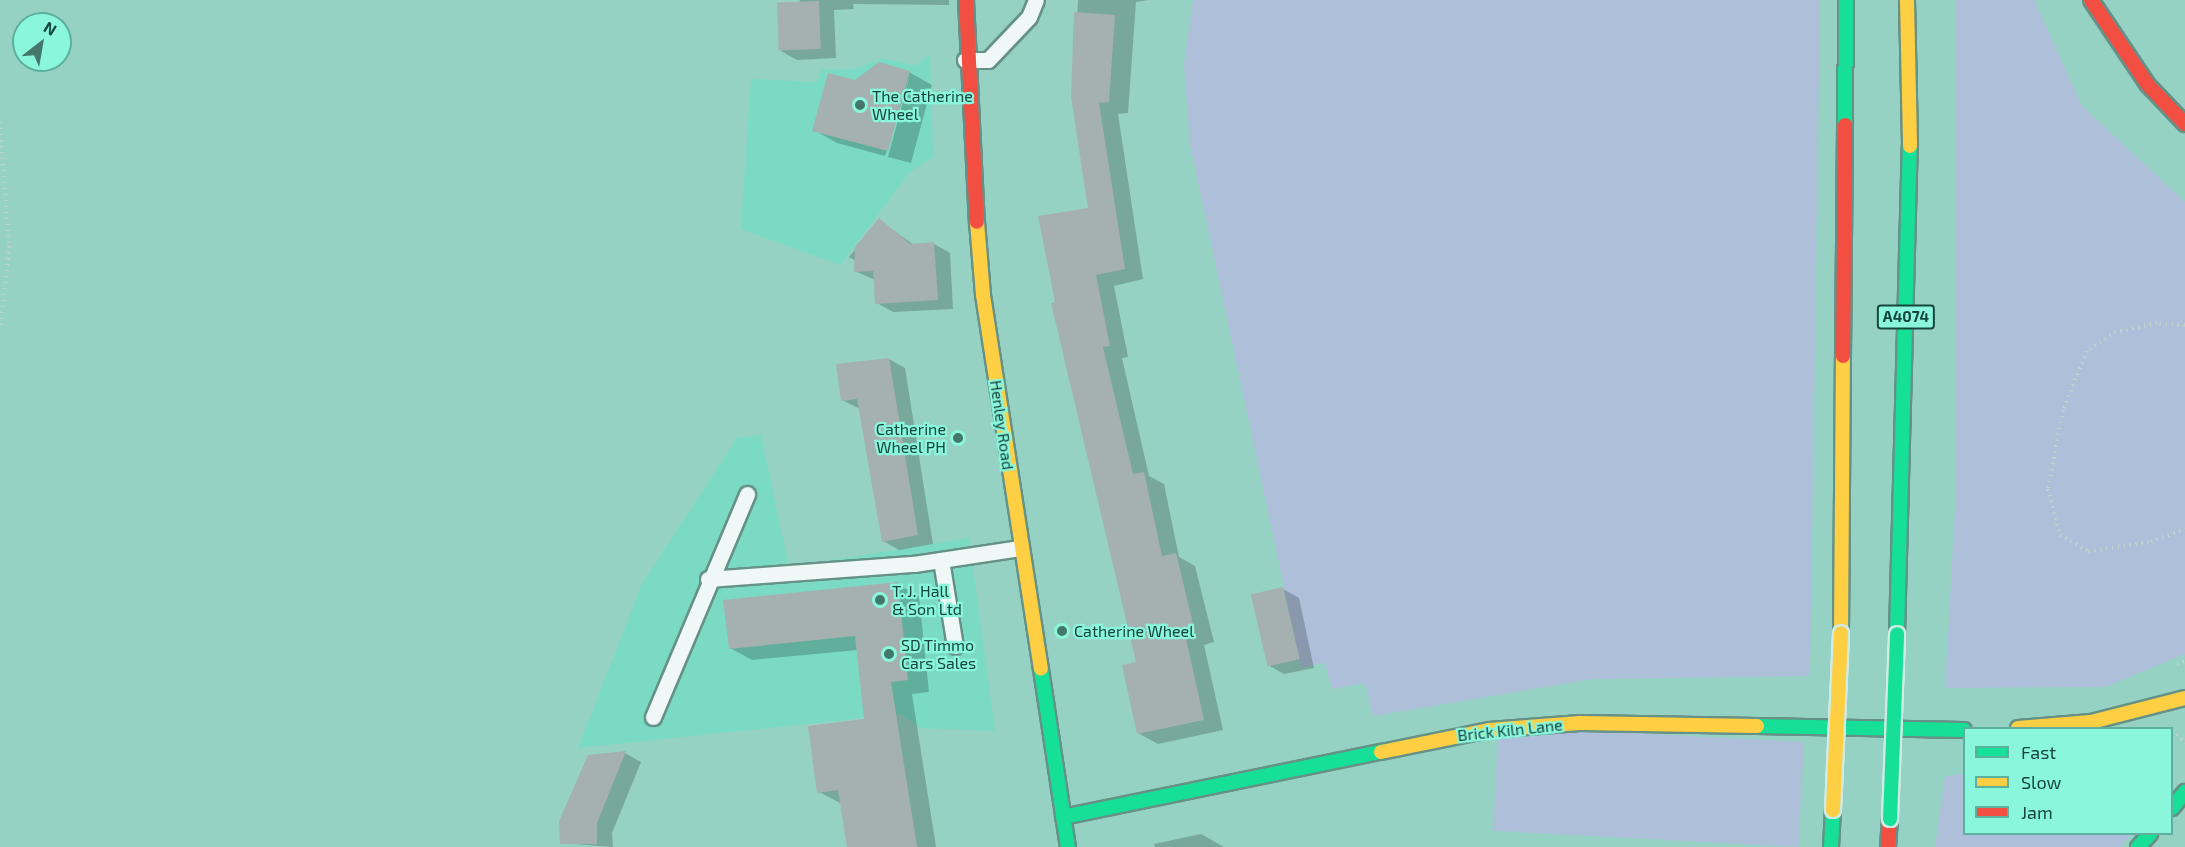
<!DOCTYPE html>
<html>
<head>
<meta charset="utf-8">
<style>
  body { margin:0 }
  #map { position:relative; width:2185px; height:847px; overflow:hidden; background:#96d2c3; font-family:"Exo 2",sans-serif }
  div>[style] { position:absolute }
  .built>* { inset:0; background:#7bdac4 }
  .green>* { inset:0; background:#adbfd9; transform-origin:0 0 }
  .shadow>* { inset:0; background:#0003 }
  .building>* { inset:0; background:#a5b0b0; transform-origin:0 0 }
  .path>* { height:4px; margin-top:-2px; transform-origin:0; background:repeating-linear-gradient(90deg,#bfd2cd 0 1.5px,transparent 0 6px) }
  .roads { filter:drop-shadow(2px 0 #659187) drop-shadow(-2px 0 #659187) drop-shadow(0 2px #659187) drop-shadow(0 -2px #659187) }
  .lane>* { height:15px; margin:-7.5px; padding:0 7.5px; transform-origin:7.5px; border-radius:7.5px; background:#eff8f6 }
  .fast>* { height:14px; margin:-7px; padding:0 7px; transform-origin:7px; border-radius:7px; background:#16e098 }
  .slow>* { height:14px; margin:-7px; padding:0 7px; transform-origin:7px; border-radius:7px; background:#ffcf43 }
  .jam>* { height:14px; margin:-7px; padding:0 7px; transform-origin:7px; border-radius:7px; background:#f24e42 }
  .bridges { filter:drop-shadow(2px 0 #d0ebe4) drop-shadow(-2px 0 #d0ebe4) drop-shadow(0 2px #d0ebe4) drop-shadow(0 -2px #d0ebe4) }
  .fast-bridge>* { height:14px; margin:-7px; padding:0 7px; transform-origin:7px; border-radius:7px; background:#16e098 }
  .slow-bridge>* { height:14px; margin:-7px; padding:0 7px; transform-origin:7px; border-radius:7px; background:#ffcf43 }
  .dots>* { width:16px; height:16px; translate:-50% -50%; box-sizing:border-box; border:3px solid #8af7dd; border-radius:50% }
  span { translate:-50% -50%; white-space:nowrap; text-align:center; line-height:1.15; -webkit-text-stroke:4.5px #8af7dd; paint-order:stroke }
  .shield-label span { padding:2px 4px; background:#8af7dd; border:2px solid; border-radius:4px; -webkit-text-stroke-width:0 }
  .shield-label { font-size:15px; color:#17463c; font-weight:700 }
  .poi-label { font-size:16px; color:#17463c }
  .left { translate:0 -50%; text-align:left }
  .right { translate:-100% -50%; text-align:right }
  .street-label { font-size:16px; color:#17463c }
  .legend { position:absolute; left:1963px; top:727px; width:210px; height:108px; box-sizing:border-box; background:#8af7dd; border:2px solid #5cb09d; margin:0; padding:8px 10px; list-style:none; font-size:18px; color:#17463c }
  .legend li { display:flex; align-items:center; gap:12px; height:30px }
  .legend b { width:30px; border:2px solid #5cb09d }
  .north { position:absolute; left:12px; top:12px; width:60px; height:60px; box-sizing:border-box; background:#8af7dd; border:2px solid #5cb09d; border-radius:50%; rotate:31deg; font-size:16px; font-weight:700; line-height:24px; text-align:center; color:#17463c }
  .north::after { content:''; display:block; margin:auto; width:21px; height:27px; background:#43776b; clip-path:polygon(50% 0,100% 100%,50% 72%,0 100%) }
</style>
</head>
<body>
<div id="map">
  <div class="built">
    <i style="clip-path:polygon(930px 54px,933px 157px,909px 173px,840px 265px,741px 229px,751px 79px,817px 82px,822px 69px,855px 69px,883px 58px,916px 66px)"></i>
    <i style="clip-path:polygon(761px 435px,789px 567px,969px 538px,995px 731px,919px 728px,901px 714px,578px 748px,642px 584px,737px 438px)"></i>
  </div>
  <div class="green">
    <i style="clip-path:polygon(1193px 0,1820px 0,1810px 676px,1593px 679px,1373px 716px,1365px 683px,1332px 689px,1325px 663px,1301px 667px,1190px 144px,1184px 64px)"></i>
    <i style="clip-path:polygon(1955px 0,2034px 0,2082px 106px,2185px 202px,2185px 654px,2105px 687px,1945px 688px,1955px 510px)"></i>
    <i style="left:1804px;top:742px;width:105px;height:306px;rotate:93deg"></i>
    <i style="clip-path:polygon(1964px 774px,1964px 834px,2131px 834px,2121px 847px,1935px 847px,1945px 776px)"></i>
  </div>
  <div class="shadow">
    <i style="clip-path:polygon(800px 0,949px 0,949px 5px,853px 4px,854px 9px,834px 10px,836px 58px,797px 60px,781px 51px)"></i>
    <i style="clip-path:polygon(1078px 0,1149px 0,1136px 2px,1128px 113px,1118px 114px,1143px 279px,1114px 286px,1128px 357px,1122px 358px,1149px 476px,1164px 484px,1179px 557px,1195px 566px,1214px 642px,1204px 645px,1223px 730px,1158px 744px,1138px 733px,1138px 663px,1057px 303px,1090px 209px,1073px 97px)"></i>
    <i style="clip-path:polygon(909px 72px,932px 85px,911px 163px,888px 157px,910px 76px,885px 156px,837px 143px,814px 130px,855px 81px)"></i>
    <i style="clip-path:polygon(879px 220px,914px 245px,934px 244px,950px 253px,953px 309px,893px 312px,877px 303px,875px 280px,855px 271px,856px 261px,849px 257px)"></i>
    <i style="clip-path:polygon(889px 359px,905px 368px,933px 544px,899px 550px,883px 541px,860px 409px,842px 400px)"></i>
    <i style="clip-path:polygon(897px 584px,919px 596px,929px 692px,912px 694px,936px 847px,849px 847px,842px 804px,819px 792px,866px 721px,858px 650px,752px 660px,730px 648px)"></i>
    <i style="clip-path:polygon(1283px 589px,1299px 598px,1314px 668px,1284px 674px,1268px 665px)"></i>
    <i style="clip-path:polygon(625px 753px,641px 762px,612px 833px,613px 847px,561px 843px,589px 757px)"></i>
    <i style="clip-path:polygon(1201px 834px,1224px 847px,1155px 847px,1154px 844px)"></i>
  </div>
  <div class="building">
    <i style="left:819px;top:1px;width:48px;height:42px;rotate:88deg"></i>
    <i style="clip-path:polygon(1074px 12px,1115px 15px,1109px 102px,1099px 103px,1125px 269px,1096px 275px,1110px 346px,1103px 347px,1133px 474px,1144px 472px,1162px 556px,1176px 553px,1195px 632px,1185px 634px,1204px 720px,1137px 734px,1122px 665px,1136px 662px,1051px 303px,1055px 302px,1038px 216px,1088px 208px,1071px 97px)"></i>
    <i style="clip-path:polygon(879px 62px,910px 71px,888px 151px,812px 131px,828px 73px,855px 80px)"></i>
    <i style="clip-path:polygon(879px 218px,910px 244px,934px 242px,938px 300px,875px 304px,873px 271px,854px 272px,855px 247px)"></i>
    <i style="clip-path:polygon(889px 358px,918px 535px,882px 542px,857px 399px,841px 401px,836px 364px)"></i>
    <i style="clip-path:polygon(898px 582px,908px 680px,891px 682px,917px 847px,847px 847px,838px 790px,817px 793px,808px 726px,864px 719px,855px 636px,729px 649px,723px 600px)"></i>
    <i style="left:1283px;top:587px;width:74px;height:33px;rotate:77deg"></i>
    <i style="clip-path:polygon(626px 751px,597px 823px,597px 844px,560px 844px,559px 821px,588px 755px)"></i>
  </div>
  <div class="path">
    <i style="left:0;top:122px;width:124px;rotate:85.8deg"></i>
    <i style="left:9px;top:246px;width:85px;rotate:96deg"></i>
    <i style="left:2185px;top:325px;width:28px;rotate:-176deg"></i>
    <i style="left:2157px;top:323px;width:42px;rotate:167.6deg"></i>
    <i style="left:2116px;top:332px;width:35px;rotate:147deg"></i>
    <i style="left:2087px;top:351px;width:64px;rotate:112.1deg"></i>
    <i style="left:2063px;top:410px;width:80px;rotate:100.8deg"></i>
    <i style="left:2048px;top:489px;width:48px;rotate:75.4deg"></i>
    <i style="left:2060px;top:535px;width:32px;rotate:30deg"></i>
    <i style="left:2088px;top:551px;width:64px;rotate:-8.1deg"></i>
    <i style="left:2151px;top:542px;width:36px;rotate:-21deg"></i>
    <i style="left:2177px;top:664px;width:9px;rotate:-21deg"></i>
    <i style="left:2177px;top:734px;width:12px;rotate:48deg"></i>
  </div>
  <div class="roads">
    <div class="lane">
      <i style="left:965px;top:60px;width:23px"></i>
      <i style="left:988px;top:60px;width:59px;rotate:-46.4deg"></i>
      <i style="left:1029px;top:17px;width:18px;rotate:-68deg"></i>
      <i style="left:941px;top:560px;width:87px;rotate:80.8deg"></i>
      <i style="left:708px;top:579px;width:207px;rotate:-4.2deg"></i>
      <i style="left:914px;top:564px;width:107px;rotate:-8.6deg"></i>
      <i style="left:653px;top:717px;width:242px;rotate:-67.1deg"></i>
    </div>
    <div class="fast">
      <i style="left:1845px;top:125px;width:125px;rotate:-89.5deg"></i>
      <i style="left:1897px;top:634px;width:488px;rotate:-88.5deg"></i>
      <i style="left:1041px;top:669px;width:180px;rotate:81.4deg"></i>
      <i style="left:1757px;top:726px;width:207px;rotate:1.1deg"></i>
      <i style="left:2172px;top:808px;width:21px;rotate:-51deg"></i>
      <i style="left:1063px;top:817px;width:325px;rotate:-11.6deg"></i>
      <i style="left:1831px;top:847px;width:37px;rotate:-87deg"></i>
      <i style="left:2138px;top:847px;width:18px;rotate:-47deg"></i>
    </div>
    <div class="slow">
      <i style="left:1907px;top:0;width:146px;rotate:88.8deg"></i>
      <i style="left:977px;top:222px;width:73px;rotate:85.3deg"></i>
      <i style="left:983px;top:295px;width:378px;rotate:81.2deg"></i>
      <i style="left:1841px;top:633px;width:277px;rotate:-89.6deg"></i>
      <i style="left:2018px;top:728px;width:73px;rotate:-4.7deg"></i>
      <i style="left:2091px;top:722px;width:97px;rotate:-14.3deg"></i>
      <i style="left:1381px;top:752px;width:110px;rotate:-11.5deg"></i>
      <i style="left:1489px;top:730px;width:91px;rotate:-4.4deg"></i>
      <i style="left:1580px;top:723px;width:177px;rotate:1deg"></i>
    </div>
    <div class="jam">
      <i style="left:966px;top:0;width:222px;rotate:87.2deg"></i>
      <i style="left:2091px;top:0;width:102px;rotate:56.2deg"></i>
      <i style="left:2148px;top:85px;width:54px;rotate:46.5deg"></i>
      <i style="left:1843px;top:356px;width:231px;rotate:-89.5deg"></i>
      <i style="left:1888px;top:847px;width:28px;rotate:-86deg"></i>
    </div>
  </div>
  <div class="bridges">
    <div class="fast-bridge">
      <i style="left:1890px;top:819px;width:185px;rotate:-87.8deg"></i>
    </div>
    <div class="slow-bridge">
      <i style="left:1833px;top:810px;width:177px;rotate:-87.4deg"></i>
    </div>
  </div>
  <div class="dots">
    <i style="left:860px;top:105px;background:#43776b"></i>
    <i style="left:958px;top:438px;background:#43776b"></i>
    <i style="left:880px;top:600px;background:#43776b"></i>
    <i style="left:1062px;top:631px;background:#43776b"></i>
    <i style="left:889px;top:654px;background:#43776b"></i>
  </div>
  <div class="shield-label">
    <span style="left:1906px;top:317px">A4074</span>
  </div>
  <div class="poi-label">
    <span class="left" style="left:872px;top:105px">The Catherine<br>Wheel</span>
    <span class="right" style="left:946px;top:438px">Catherine<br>Wheel PH</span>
    <span class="left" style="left:892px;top:600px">T. J. Hall<br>&amp; Son Ltd</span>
    <span class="left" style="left:1074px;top:631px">Catherine Wheel</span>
    <span class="left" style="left:901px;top:654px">SD Timmo<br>Cars Sales</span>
  </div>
  <div class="street-label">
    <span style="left:1002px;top:425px;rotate:82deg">Henley Road</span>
    <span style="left:1510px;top:730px;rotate:-6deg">Brick Kiln Lane</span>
  </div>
  <ul class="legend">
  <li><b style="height:8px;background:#16e098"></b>Fast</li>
  <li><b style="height:8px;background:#ffcf43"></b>Slow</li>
  <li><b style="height:8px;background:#f24e42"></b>Jam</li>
  </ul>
  <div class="north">N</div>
</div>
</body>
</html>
